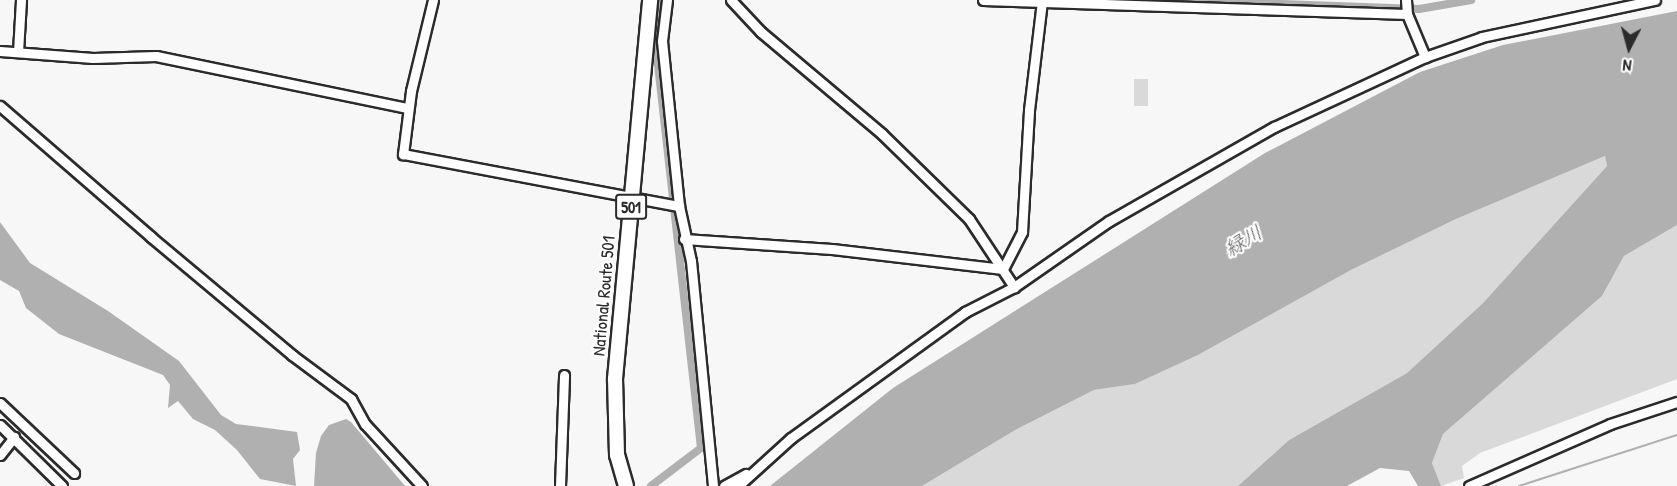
<!DOCTYPE html>
<html>
<head>
<meta charset="utf-8">
<style>
  body { margin:0 }
  #map { position:relative; width:1677px; height:486px; overflow:hidden; background:#f7f7f7; font-family:"Patrick Hand","Klee One",sans-serif }
  div>[style] { position:absolute }
  .green>* { inset:0; background:#d9d9d9; transform-origin:0 0 }
  .water>* { inset:0; background:#b0b0b0 }
  .stream>* { height:2px; margin:-1px; padding:0 1px; transform-origin:1px; border-radius:1px; background:#b0b0b0 }
  .canal>* { height:8px; margin:-4px; padding:0 4px; transform-origin:4px; border-radius:4px; background:#b0b0b0 }
  .roads { filter:drop-shadow(2px 0 #2b2b2b) drop-shadow(-2px 0 #2b2b2b) drop-shadow(0 2px #2b2b2b) drop-shadow(0 -2px #2b2b2b) }
  .minor>* { height:9px; margin:-4.5px; padding:0 4.5px; transform-origin:4.5px; border-radius:4.5px; background:#fff }
  .highway>* { height:14px; margin:-7px; padding:0 7px; transform-origin:7px; border-radius:7px; background:#fff }
  span { translate:-50% -50%; white-space:nowrap; text-align:center; line-height:1.15; -webkit-text-stroke:4.5px #fff; paint-order:stroke }
  .shield-label span { padding:2px 4px; background:#fff; border:2px solid; border-radius:4px; -webkit-text-stroke-width:0 }
  .shield-label { font-size:16px; color:#2b2b2b; font-weight:700 }
  .street-label { font-size:18px; color:#2b2b2b }
  .water-label { font-size:20px; color:#5a5a5a; font-style:italic }
  .north { position:absolute; left:1599px; top:18px; width:60px; height:60px; -webkit-text-stroke:4px #fff; paint-order:stroke; rotate:186deg; font-size:16px; font-weight:700; line-height:24px; text-align:center; color:#2b2b2b }
  .north::after { content:''; display:block; margin:auto; width:21px; height:27px; background:#2b2b2b; clip-path:polygon(50% 0,100% 100%,50% 72%,0 100%) }
</style>
</head>
<body>
<div id="map">
  <div class="green">
    <i style="left:1134px;top:79px;width:14px;height:27px"></i>
    <i style="clip-path:polygon(1605px 156px,1607px 166px,1483px 303px,1407px 373px,1289px 440px,1238px 486px,922px 486px,1017px 429px,1094px 390px,1135px 384px,1198px 355px,1351px 270px,1456px 219px)"></i>
    <i style="clip-path:polygon(1677px 225px,1677px 379px,1480px 453px,1462px 466px,1464px 478px,1441px 486px,1432px 463px,1443px 434px,1602px 296px,1624px 256px)"></i>
  </div>
  <div class="water">
    <i style="clip-path:polygon(1677px 11px,1677px 225px,1624px 256px,1602px 296px,1443px 434px,1432px 463px,1441px 486px,1418px 486px,1409px 471px,1380px 468px,1347px 486px,1238px 486px,1289px 440px,1407px 373px,1483px 303px,1607px 166px,1605px 156px,1456px 219px,1351px 270px,1198px 355px,1135px 384px,1094px 390px,1017px 429px,922px 486px,770px 486px,893px 388px,1265px 153px,1420px 72px,1503px 45px)"></i>
    <i style="clip-path:polygon(0 222px,30px 263px,108px 311px,179px 361px,221px 415px,236px 424px,297px 432px,300px 450px,293px 459px,296px 486px,260px 479px,237px 450px,215px 430px,193px 419px,178px 401px,168px 408px,170px 385px,163px 375px,59px 334px,26px 308px,19px 291px,0 280px)"></i>
    <i style="clip-path:polygon(346px 419px,351px 422px,405px 486px,314px 486px,316px 453px,321px 436px,329px 425px)"></i>
  </div>
  <div class="stream">
    <i style="left:1519px;top:486px;width:166px;rotate:-17.9deg"></i>
  </div>
  <div class="canal">
    <i style="left:1173px;top:0;width:246px;rotate:2.1deg"></i>
    <i style="left:1419px;top:9px;width:53px;rotate:-9.8deg"></i>
    <i style="left:651px;top:486px;width:63px;rotate:-37.2deg"></i>
    <i style="left:701px;top:448px;width:411px;rotate:-96.4deg"></i>
    <i style="left:655px;top:40px;width:40px;rotate:-82.9deg"></i>
  </div>
  <div class="roads">
    <div class="minor">
      <i style="left:433px;top:0;width:94px;rotate:103.6deg"></i>
      <i style="left:411px;top:91px;width:64px;rotate:97.2deg"></i>
      <i style="left:403px;top:154px;width:281px;rotate:10.7deg"></i>
      <i style="left:667px;top:0;width:41px;rotate:97deg"></i>
      <i style="left:662px;top:41px;width:166px;rotate:84.1deg"></i>
      <i style="left:679px;top:206px;width:56px;rotate:77.7deg"></i>
      <i style="left:691px;top:261px;width:226px;rotate:84.4deg"></i>
      <i style="left:731px;top:0;width:44px;rotate:46.8deg"></i>
      <i style="left:761px;top:32px;width:158px;rotate:40.1deg"></i>
      <i style="left:882px;top:134px;width:122px;rotate:44.3deg"></i>
      <i style="left:969px;top:219px;width:82px;rotate:56.5deg"></i>
      <i style="left:983px;top:0;width:424px;rotate:1.9deg"></i>
      <i style="left:1406px;top:0;width:14px;rotate:86deg"></i>
      <i style="left:1407px;top:14px;width:47px;rotate:67.3deg"></i>
      <i style="left:0;top:51px;width:93px;rotate:4.3deg"></i>
      <i style="left:93px;top:58px;width:63px;rotate:-1.8deg"></i>
      <i style="left:156px;top:56px;width:257px;rotate:11.7deg"></i>
      <i style="left:18px;top:52px;width:52px;rotate:-86.7deg"></i>
      <i style="left:0;top:106px;width:200px;rotate:40.9deg"></i>
      <i style="left:151px;top:237px;width:184px;rotate:39.9deg"></i>
      <i style="left:292px;top:355px;width:74px;rotate:36.7deg"></i>
      <i style="left:351px;top:399px;width:29px;rotate:61deg"></i>
      <i style="left:365px;top:424px;width:84px;rotate:47.4deg"></i>
      <i style="left:684px;top:239px;width:148px;rotate:3.9deg"></i>
      <i style="left:832px;top:249px;width:172px;rotate:6.7deg"></i>
      <i style="left:1003px;top:269px;width:42px;rotate:-62.8deg"></i>
      <i style="left:1022px;top:232px;width:122px;rotate:-86.7deg"></i>
      <i style="left:1029px;top:110px;width:110px;rotate:-83.2deg"></i>
      <i style="left:0;top:403px;width:102px;rotate:43.4deg"></i>
      <i style="left:0;top:425px;width:87px;rotate:44.5deg"></i>
      <i style="left:0;top:455px;width:23px;rotate:-52deg"></i>
      <i style="left:560px;top:486px;width:111px;rotate:-87.9deg"></i>
      <i style="left:724px;top:486px;width:25px;rotate:-29deg"></i>
      <i style="left:738px;top:486px;width:72px;rotate:-42.2deg"></i>
      <i style="left:791px;top:438px;width:215px;rotate:-35.9deg"></i>
      <i style="left:965px;top:312px;width:55px;rotate:-27deg"></i>
      <i style="left:1014px;top:287px;width:116px;rotate:-34.8deg"></i>
      <i style="left:1109px;top:221px;width:190px;rotate:-29.7deg"></i>
      <i style="left:1274px;top:127px;width:166px;rotate:-24.9deg"></i>
      <i style="left:1425px;top:57px;width:60px;rotate:-19.3deg"></i>
      <i style="left:1482px;top:37px;width:177px;rotate:-12.1deg"></i>
      <i style="left:1469px;top:486px;width:154px;rotate:-23.7deg"></i>
      <i style="left:1610px;top:424px;width:71px;rotate:-18.2deg"></i>
    </div>
    <div class="highway">
      <i style="left:626px;top:486px;width:32px;rotate:-106deg"></i>
      <i style="left:617px;top:455px;width:76px;rotate:-91.5deg"></i>
      <i style="left:615px;top:379px;width:381px;rotate:-84.7deg"></i>
    </div>
  </div>
  <div class="shield-label">
    <span style="left:631px;top:207px">501</span>
  </div>
  <div class="street-label">
    <span style="left:604px;top:296px;rotate:-85deg">National Route 501</span>
  </div>
  <div class="water-label">
    <span style="left:1243px;top:240px;rotate:-31deg">緑川</span>
  </div>
  <div class="north">N</div>
</div>
</body>
</html>
